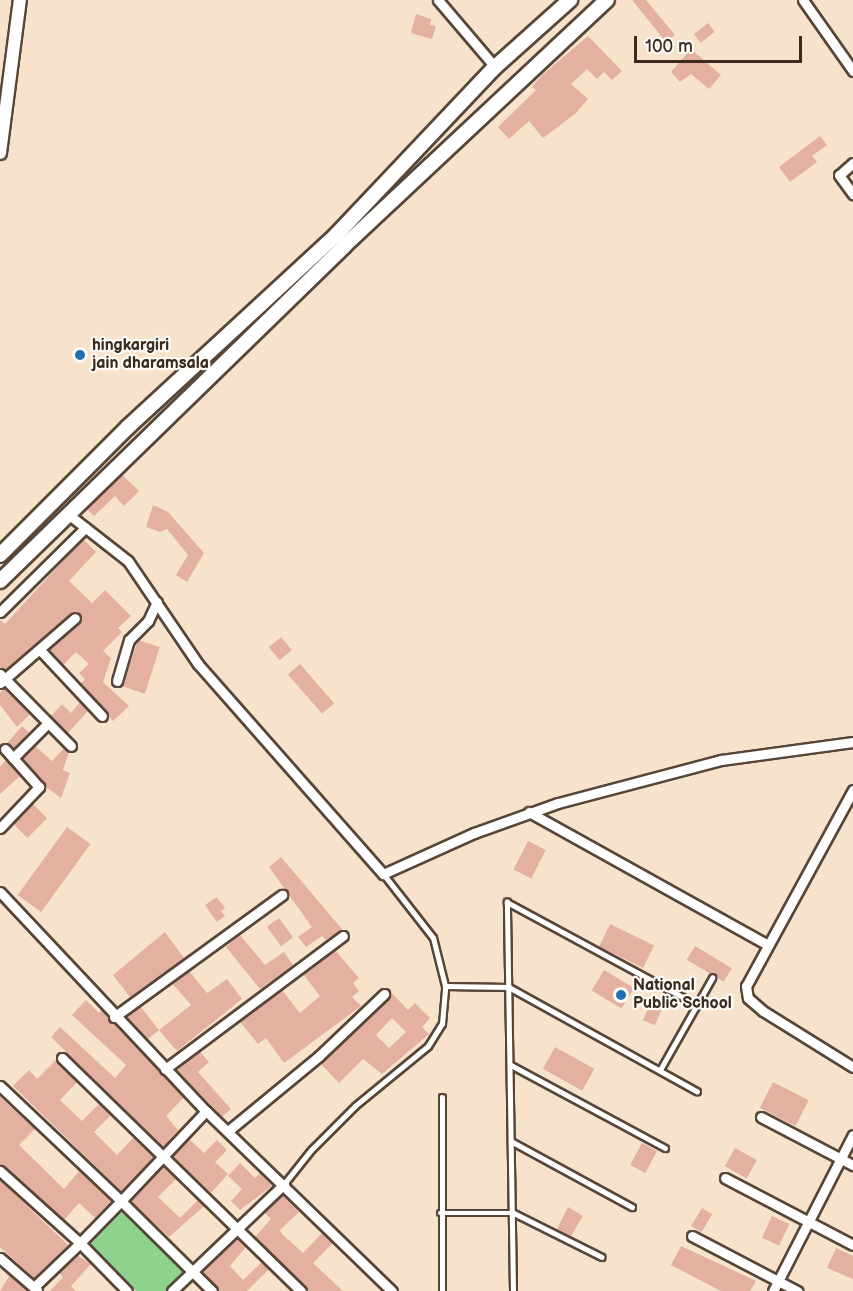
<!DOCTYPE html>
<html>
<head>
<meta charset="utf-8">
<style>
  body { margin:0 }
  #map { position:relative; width:853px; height:1291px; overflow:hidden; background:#f7e3cc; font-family:"Balsamiq Sans",sans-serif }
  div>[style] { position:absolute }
  .green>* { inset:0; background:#8dd38d }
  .building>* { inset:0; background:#e4b1a1; transform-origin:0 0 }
  .roads { filter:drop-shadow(2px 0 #574638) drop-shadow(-2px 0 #574638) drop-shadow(0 2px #574638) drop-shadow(0 -2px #574638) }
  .service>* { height:4.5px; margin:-2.25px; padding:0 2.25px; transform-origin:2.25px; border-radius:2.25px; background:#fff }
  .minor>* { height:9px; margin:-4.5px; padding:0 4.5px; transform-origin:4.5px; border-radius:4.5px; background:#fff }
  .secondary>* { height:12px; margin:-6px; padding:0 6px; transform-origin:6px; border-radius:6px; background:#fff }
  .primary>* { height:14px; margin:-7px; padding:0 7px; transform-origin:7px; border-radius:7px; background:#fff }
  .dots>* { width:16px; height:16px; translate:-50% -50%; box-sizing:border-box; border:3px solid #fdfcf7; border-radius:50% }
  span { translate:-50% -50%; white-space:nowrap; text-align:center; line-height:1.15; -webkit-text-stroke:4.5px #fdfcf7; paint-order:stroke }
  .poi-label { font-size:16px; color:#3b2a1e; font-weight:700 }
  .left { translate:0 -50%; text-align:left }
  .scale { position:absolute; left:634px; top:36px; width:168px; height:27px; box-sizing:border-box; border:3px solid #3b2a1e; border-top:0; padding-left:8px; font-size:18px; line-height:21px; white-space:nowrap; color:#3b2a1e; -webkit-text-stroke:4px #fdfcf7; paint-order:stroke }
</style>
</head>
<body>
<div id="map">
  <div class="green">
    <i style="clip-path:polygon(121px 1208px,187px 1270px,167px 1291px,136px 1291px,87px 1246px)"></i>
  </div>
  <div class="building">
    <i style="clip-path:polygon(632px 0,646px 0,675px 35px,666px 42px)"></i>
    <i style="clip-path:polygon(416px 14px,431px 19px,430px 25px,436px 26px,432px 39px,411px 33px)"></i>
    <i style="left:708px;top:23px;width:11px;height:18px;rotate:52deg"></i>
    <i style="clip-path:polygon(588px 36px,622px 71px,612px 80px,604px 72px,597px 79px,587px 69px,571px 84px,588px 99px,575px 114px,543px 138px,529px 121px,509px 139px,498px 127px,536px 90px,532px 87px,541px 76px)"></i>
    <i style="clip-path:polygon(691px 49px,721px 75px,709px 89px,691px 74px,680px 82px,671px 72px)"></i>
    <i style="clip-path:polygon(820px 136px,827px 145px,812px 156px,817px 162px,790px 182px,779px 167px)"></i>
    <i style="clip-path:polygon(122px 475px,139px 491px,124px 506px,115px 496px,94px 516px,87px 509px)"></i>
    <i style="clip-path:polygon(153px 505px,168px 512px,204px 553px,187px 582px,176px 575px,188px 555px,167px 529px,160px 532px,146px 527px)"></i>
    <i style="clip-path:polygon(83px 539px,96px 552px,69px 581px,92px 603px,105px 590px,131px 616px,118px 628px,122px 632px,103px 651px,111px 658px,103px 682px,129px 706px,113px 721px,81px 683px,85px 679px,79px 673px,89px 664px,76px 652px,63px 665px,49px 650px,80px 623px,78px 612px,71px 613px,5px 670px,0 667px,0 620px,5px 624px)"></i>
    <i style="left:281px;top:637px;width:17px;height:16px;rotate:50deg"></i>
    <i style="left:138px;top:640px;width:23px;height:49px;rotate:18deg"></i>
    <i style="left:300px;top:664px;width:52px;height:16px;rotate:49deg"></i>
    <i style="clip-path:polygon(4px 688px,30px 714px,17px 727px,0 705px,0 693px)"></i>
    <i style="clip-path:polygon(80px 702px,88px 711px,68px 733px,51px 716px,62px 704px,71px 713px)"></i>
    <i style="left:22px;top:726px;width:9px;height:23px;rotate:41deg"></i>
    <i style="clip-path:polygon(35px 746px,52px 761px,64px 748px,69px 752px,63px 770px,70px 773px,61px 798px,46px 787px,22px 758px)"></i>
    <i style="clip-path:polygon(6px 760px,20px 776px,0 794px,0 767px)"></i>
    <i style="left:33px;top:804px;width:20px;height:28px;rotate:45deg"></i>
    <i style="left:67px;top:827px;width:29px;height:84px;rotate:36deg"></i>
    <i style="left:528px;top:841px;width:20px;height:32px;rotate:27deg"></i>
    <i style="clip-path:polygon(281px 857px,342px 929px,326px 940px,322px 936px,306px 947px,298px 937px,312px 927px,269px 867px)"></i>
    <i style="clip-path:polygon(217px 897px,225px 908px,221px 911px,225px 916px,217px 922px,205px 905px)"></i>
    <i style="left:279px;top:918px;width:24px;height:15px;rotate:54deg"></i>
    <i style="left:610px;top:924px;width:49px;height:25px;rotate:26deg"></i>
    <i style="clip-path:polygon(165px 932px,184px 958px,130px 997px,113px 975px)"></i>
    <i style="clip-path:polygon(240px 935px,265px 965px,284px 952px,293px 965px,260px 989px,226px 947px)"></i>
    <i style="left:695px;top:946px;width:43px;height:16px;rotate:31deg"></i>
    <i style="clip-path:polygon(335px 950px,359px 978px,353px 983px,359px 991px,352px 997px,361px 1006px,284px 1063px,266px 1038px,258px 1044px,240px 1022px,282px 990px,300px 1013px,320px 996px,303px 974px)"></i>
    <i style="left:604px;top:970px;width:35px;height:24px;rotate:31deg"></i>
    <i style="clip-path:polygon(189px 971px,207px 993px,227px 979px,242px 999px,177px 1051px,159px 1030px,191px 1005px,172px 983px)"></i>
    <i style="clip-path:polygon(evenodd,391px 992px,408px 1010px,415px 1003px,430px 1018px,422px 1027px,429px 1034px,382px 1074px,363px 1059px,339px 1083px,321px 1064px,389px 999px,391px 992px,392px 1018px,406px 1032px,389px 1048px,376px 1035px,392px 1018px)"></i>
    <i style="left:652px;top:999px;width:13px;height:23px;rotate:23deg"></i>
    <i style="clip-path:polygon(86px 1000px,99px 1013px,102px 1010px,184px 1097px,166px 1116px,178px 1130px,163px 1147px,51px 1037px,60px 1027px,115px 1078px,126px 1065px,72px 1015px)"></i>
    <i style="clip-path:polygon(140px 1006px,159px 1030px,148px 1039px,126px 1016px)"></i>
    <i style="left:555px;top:1047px;width:45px;height:25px;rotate:29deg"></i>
    <i style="clip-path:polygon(200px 1052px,209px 1062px,198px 1072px,231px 1109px,222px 1117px,176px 1069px)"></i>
    <i style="clip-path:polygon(56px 1060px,77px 1082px,60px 1100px,82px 1121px,99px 1104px,111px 1115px,94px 1132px,117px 1155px,134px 1137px,154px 1157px,121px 1191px,13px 1086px,29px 1070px,37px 1079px)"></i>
    <i style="left:773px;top:1082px;width:40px;height:29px;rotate:27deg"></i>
    <i style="clip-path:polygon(0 1097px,35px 1129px,19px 1145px,64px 1189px,79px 1171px,111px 1201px,95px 1218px,79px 1203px,64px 1220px,0 1164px)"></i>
    <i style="clip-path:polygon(189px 1139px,204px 1153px,217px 1140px,227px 1150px,215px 1162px,228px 1174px,211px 1193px,172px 1156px)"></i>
    <i style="left:642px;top:1143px;width:17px;height:25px;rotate:28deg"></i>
    <i style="left:735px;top:1148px;width:25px;height:21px;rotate:29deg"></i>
    <i style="clip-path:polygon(240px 1163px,255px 1178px,260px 1173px,272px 1186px,240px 1210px,231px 1201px,242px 1189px,228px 1176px)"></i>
    <i style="clip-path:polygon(163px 1166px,176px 1179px,158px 1197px,180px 1218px,198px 1200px,204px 1206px,169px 1237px,130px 1201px)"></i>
    <i style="clip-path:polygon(0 1180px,68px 1245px,34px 1278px,0 1247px)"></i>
    <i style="clip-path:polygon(282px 1195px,299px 1212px,280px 1230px,282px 1234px,303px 1253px,322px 1233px,333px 1243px,313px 1263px,343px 1291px,309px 1291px,255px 1237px,271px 1219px,264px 1212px)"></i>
    <i style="clip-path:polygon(568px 1207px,583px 1216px,571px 1236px,557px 1229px)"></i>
    <i style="left:702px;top:1208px;width:12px;height:21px;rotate:31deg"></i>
    <i style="left:772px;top:1216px;width:19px;height:24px;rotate:25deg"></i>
    <i style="clip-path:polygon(237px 1239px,246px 1247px,230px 1266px,243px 1280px,262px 1262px,269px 1269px,247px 1291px,219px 1291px,202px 1272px)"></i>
    <i style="clip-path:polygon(681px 1246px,756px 1281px,750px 1291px,721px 1291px,671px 1265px)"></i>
    <i style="clip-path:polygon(836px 1248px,853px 1256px,853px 1279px,827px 1268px)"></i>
    <i style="clip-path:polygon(77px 1255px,91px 1264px,71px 1286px,76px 1291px,50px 1291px,63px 1277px,59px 1273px)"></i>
    <i style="clip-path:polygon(10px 1275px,28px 1291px,0 1291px)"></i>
  </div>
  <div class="roads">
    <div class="service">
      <i style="left:445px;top:986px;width:64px;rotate:0.9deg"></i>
      <i style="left:509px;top:987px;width:215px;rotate:29deg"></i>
      <i style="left:511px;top:1065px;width:175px;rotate:28.3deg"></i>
      <i style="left:660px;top:1070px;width:106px;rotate:-60.5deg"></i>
      <i style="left:442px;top:1097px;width:194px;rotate:90deg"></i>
      <i style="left:511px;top:1141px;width:138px;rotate:28.6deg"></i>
      <i style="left:284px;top:1184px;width:43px;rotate:-51.5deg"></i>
      <i style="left:311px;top:1150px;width:62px;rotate:-45deg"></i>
      <i style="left:355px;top:1106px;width:94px;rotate:-39.4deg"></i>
      <i style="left:428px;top:1046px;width:26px;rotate:-58deg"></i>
      <i style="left:442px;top:1024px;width:38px;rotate:-85deg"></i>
      <i style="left:445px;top:986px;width:49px;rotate:-104deg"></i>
      <i style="left:433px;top:938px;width:81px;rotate:-128deg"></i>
      <i style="left:440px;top:1213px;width:74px"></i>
      <i style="left:514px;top:1213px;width:98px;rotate:26.6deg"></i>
      <i style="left:513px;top:1291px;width:389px;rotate:-90.9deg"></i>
      <i style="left:507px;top:902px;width:215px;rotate:28.4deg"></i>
    </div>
    <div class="minor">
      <i style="left:438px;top:0;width:88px;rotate:49.6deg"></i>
      <i style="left:803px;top:0;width:87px;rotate:54.8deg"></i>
      <i style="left:853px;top:163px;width:18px;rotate:139deg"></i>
      <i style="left:839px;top:175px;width:24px;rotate:54deg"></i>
      <i style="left:68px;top:514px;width:76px;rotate:38.1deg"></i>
      <i style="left:128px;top:561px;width:125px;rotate:55.8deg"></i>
      <i style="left:198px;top:664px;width:280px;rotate:48.6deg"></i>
      <i style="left:383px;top:874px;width:100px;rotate:-24.3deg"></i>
      <i style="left:474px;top:833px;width:89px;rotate:-19.7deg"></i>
      <i style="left:558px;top:803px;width:169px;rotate:-14.8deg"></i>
      <i style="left:721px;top:760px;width:133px;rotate:-7.8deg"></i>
      <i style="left:0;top:612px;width:120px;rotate:-44.7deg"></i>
      <i style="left:41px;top:651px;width:89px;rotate:46.8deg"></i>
      <i style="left:0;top:674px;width:101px;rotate:45.4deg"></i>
      <i style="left:117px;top:681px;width:43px;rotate:-73.7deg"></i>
      <i style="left:129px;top:640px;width:27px;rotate:-45deg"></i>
      <i style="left:148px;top:621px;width:21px;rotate:-65deg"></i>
      <i style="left:0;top:683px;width:99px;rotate:-40.9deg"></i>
      <i style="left:13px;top:758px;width:49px;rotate:-45deg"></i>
      <i style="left:853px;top:790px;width:223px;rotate:118.6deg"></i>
      <i style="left:746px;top:986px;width:12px;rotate:81deg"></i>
      <i style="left:748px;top:998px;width:20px;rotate:41deg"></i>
      <i style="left:763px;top:1011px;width:106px;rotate:31.9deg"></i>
      <i style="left:529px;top:812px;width:271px;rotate:29.1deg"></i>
      <i style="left:0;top:828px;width:57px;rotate:-46.4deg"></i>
      <i style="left:39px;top:787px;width:51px;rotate:-131.8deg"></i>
      <i style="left:0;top:892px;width:301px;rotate:46.8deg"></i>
      <i style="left:206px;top:1111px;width:259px;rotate:44.1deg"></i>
      <i style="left:114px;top:1017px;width:208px;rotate:-36deg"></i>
      <i style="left:62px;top:1058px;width:334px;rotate:44.3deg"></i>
      <i style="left:165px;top:1069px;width:222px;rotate:-36.8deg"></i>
      <i style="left:0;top:1086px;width:167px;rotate:43.5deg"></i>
      <i style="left:121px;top:1201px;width:59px;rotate:134.3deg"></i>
      <i style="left:80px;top:1243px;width:108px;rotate:-138deg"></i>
      <i style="left:206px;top:1111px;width:124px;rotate:133.4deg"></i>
      <i style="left:121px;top:1201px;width:128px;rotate:44.7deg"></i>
      <i style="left:761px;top:1117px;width:104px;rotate:27.6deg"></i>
      <i style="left:228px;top:1131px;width:118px;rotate:-39.5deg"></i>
      <i style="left:319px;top:1056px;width:90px;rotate:-43.6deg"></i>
      <i style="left:725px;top:1178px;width:144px;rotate:27.6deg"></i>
      <i style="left:692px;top:1236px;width:119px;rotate:27.6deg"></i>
      <i style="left:0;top:1258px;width:49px;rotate:40.9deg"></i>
      <i style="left:34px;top:1287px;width:64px;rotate:-43.7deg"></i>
      <i style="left:80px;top:1243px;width:67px;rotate:45.6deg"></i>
      <i style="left:172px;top:1291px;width:155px;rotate:-43.7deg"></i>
      <i style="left:773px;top:1291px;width:175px;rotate:-62.9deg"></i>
    </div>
    <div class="secondary">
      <i style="left:0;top:153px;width:154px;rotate:-82.6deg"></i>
    </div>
    <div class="primary">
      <i style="left:0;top:555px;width:181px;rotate:-45deg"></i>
      <i style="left:128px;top:427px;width:283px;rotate:-42.7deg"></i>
      <i style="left:336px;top:235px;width:231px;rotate:-46.6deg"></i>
      <i style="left:495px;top:67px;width:101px;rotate:-41.8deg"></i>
      <i style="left:0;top:581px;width:480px;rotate:-44.2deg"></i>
      <i style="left:344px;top:246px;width:360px;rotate:-43.1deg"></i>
    </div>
  </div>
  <div class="dots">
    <i style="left:80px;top:355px;background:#1f6fb2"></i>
    <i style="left:621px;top:995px;background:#1f6fb2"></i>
  </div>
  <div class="poi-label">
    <span class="left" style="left:92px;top:355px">hingkargiri<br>jain dharamsala</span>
    <span class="left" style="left:633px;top:995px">National<br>Public School</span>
  </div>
  <div class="scale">100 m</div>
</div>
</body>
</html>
